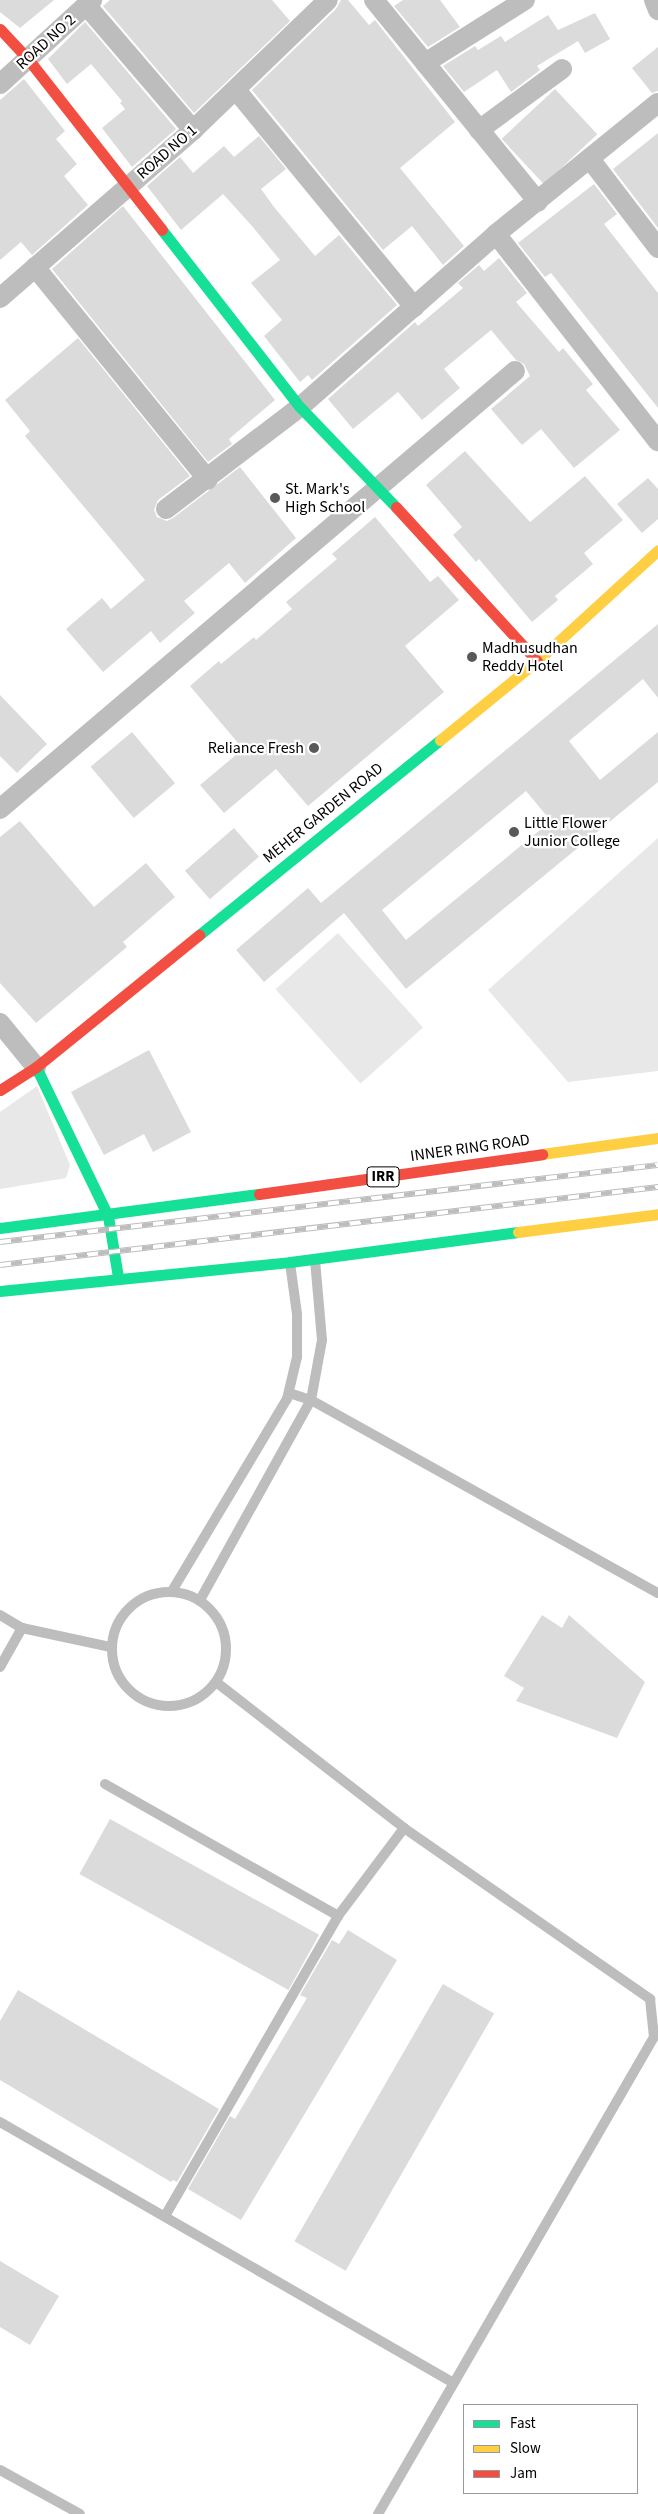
<!DOCTYPE html>
<html>
<head>
<meta charset="utf-8">
<style>
  body { margin:0 }
  #map { position:relative; width:658px; height:2514px; overflow:hidden; background:#fff; font-family:"Source Sans 3",sans-serif }
  div>[style] { position:absolute }
  .green>* { inset:0; background:#e8e8e8; transform-origin:0 0 }
  .building>* { inset:0; background:#dbdbdb; transform-origin:0 0 }
  .lane>* { height:10px; margin:-5px; padding:0 5px; transform-origin:5px; border-radius:5px; background:#bdbdbd }
  .lane>.ring { margin:-5px; padding:0; box-sizing:content-box; background:none; border:10px solid #bdbdbd; border-radius:50% }
  .street>* { height:20px; margin:-10px; padding:0 10px; transform-origin:10px; border-radius:10px; background:#bdbdbd }
  .fast>* { height:11px; margin:-5.5px; padding:0 5.5px; transform-origin:5.5px; border-radius:5.5px; background:#16e098 }
  .slow>* { height:11px; margin:-5.5px; padding:0 5.5px; transform-origin:5.5px; border-radius:5.5px; background:#ffcf43 }
  .jam>* { height:11px; margin:-5.5px; padding:0 5.5px; transform-origin:5.5px; border-radius:5.5px; background:#f24e42 }
  .rail>* { height:5.5px; margin-top:-2.75px; transform-origin:0; background:repeating-linear-gradient(90deg,#fff 0 11px,#bdbdbd 0 22px); box-sizing:border-box; border-block:1px solid #bdbdbd }
  .dots>* { width:14px; height:14px; translate:-50% -50%; box-sizing:border-box; border:2px solid #fff; border-radius:50% }
  span { translate:-50% -50%; white-space:nowrap; text-align:center; line-height:1.15; -webkit-text-stroke:4.5px #fff; paint-order:stroke }
  .shield-label span { padding:1px 4px; background:#fff; border:1px solid; border-radius:4px; -webkit-text-stroke-width:0 }
  .shield-label { font-size:15px; color:#000; font-weight:700 }
  .street-label { font-size:16px; color:#000 }
  .poi-label { font-size:16px; color:#000 }
  .left { translate:0 -50%; text-align:left }
  .right { translate:-100% -50%; text-align:right }
  .legend { position:absolute; left:463px; top:2404px; width:175px; height:90px; box-sizing:border-box; background:#fff; border:1px solid #999; margin:0; padding:6px 9px; list-style:none; font-size:15px; color:#000 }
  .legend li { display:flex; align-items:center; gap:10px; height:25px }
  .legend b { width:25px; border:1px solid #999 }
</style>
</head>
<body>
<div id="map">
  <div class="green">
    <i style="clip-path:polygon(658px 838px,658px 1071px,568px 1082px,488px 990px)"></i>
    <i style="left:338px;top:933px;width:127px;height:84px;rotate:48deg"></i>
    <i style="clip-path:polygon(37px 1086px,70px 1165px,66px 1178px,0 1189px,0 1112px)"></i>
  </div>
  <div class="building">
    <i style="clip-path:polygon(0 0,54px 0,20px 28px,0 12px)"></i>
    <i style="clip-path:polygon(110px 0,272px 0,290px 21px,194px 113px,103px 6px)"></i>
    <i style="clip-path:polygon(341px 0,348px 0,369px 25px,375px 20px,455px 122px,400px 168px,464px 246px,443px 265px,412px 226px,383px 250px,252px 90px,336px 9px)"></i>
    <i style="clip-path:polygon(403px 0,440px 0,460px 27px,428px 47px,394px 6px)"></i>
    <i style="clip-path:polygon(595px 13px,610px 39px,585px 53px,578px 41px,537px 66px,540px 70px,511px 92px,497px 70px,464px 92px,443px 66px,475px 46px,478px 50px,501px 36px,505px 42px,548px 15px,558px 30px)"></i>
    <i style="clip-path:polygon(85px 22px,176px 129px,132px 167px,102px 128px,125px 109px,120px 103px,122px 101px,91px 64px,67px 84px,48px 59px)"></i>
    <i style="clip-path:polygon(658px 47px,658px 91px,652px 93px,632px 68px)"></i>
    <i style="clip-path:polygon(24px 79px,65px 131px,56px 139px,77px 164px,64px 176px,88px 205px,32px 255px,21px 242px,0 260px,0 100px)"></i>
    <i style="left:555px;top:89px;width:62px;height:73px;rotate:47deg"></i>
    <i style="clip-path:polygon(658px 133px,658px 228px,613px 169px)"></i>
    <i style="clip-path:polygon(259px 136px,286px 169px,261px 189px,274px 207px,315px 256px,339px 235px,397px 305px,312px 380px,308px 375px,300px 382px,264px 336px,282px 320px,251px 283px,280px 260px,252px 226px,223px 194px,181px 230px,147px 186px,180px 157px,193px 173px,224px 146px,234px 157px)"></i>
    <i style="clip-path:polygon(594px 184px,617px 214px,604px 224px,658px 293px,658px 408px,551px 273px,545px 277px,518px 243px)"></i>
    <i style="clip-path:polygon(123px 206px,275px 400px,229px 439px,232px 444px,208px 462px,52px 269px)"></i>
    <i style="clip-path:polygon(499px 258px,527px 293px,516px 302px,559px 352px,563px 348px,593px 384px,586px 390px,620px 430px,574px 468px,541px 429px,522px 445px,491px 409px,530px 376px,524px 364px,516px 360px,491px 330px,444px 369px,460px 388px,422px 420px,398px 392px,353px 429px,328px 399px,415px 322px,418px 326px,463px 288px,458px 283px,479px 265px,484px 271px)"></i>
    <i style="clip-path:polygon(78px 338px,190px 476px,158px 500px,154px 510px,157px 517px,167px 521px,173px 518px,240px 467px,296px 538px,245px 583px,229px 563px,184px 601px,195px 613px,160px 643px,151px 631px,103px 672px,66px 629px,102px 598px,111px 609px,145px 580px,25px 436px,30px 431px,5px 400px)"></i>
    <i style="clip-path:polygon(465px 451px,530px 522px,585px 476px,623px 520px,584px 553px,593px 564px,555px 596px,558px 600px,532px 622px,479px 559px,476px 562px,453px 535px,462px 527px,426px 485px)"></i>
    <i style="clip-path:polygon(648px 478px,658px 489px,658px 519px,642px 533px,617px 504px)"></i>
    <i style="clip-path:polygon(375px 517px,430px 582px,438px 576px,459px 600px,405px 646px,444px 692px,308px 806px,276px 769px,224px 813px,200px 785px,243px 749px,190px 686px,219px 661px,221px 664px,254px 637px,256px 640px,292px 609px,286px 602px,337px 559px,332px 554px)"></i>
    <i style="clip-path:polygon(evenodd,658px 624px,658px 698px,643px 679px,569px 741px,600px 780px,658px 732px,658px 782px,406px 989px,344px 913px,264px 982px,236px 950px,308px 888px,321px 903px,658px 624px,526px 791px,551px 821px,406px 940px,382px 910px,526px 791px)"></i>
    <i style="clip-path:polygon(0 695px,47px 744px,17px 773px,0 756px)"></i>
    <i style="left:132px;top:732px;width:67px;height:54px;rotate:50deg"></i>
    <i style="clip-path:polygon(20px 821px,94px 907px,146px 863px,175px 897px,123px 942px,127px 947px,36px 1023px,0 983px,0 837px)"></i>
    <i style="left:234px;top:828px;width:38px;height:65px;rotate:49deg"></i>
    <i style="clip-path:polygon(149px 1050px,191px 1132px,153px 1152px,144px 1134px,104px 1155px,71px 1092px)"></i>
    <i style="clip-path:polygon(542px 1615px,562px 1628px,569px 1615px,645px 1682px,617px 1738px,516px 1701px,524px 1688px,504px 1676px)"></i>
    <i style="left:110px;top:1819px;width:239px;height:63px;rotate:29deg"></i>
    <i style="clip-path:polygon(348px 1930px,397px 1960px,241px 2220px,188px 2189px,230px 2116px,235px 2119px,307px 1998px,300px 1995px,332px 1940px,339px 1944px)"></i>
    <i style="left:443px;top:1984px;width:59px;height:297px;rotate:30deg"></i>
    <i style="clip-path:polygon(18px 1990px,219px 2109px,177px 2182px,173px 2180px,171px 2182px,0 2080px,0 2021px)"></i>
    <i style="clip-path:polygon(0 2261px,59px 2296px,30px 2345px,0 2327px)"></i>
  </div>
  <div class="lane">
    <i style="left:289px;top:1393px;width:23px;rotate:18deg"></i>
    <i style="left:311px;top:1400px;width:397px;rotate:29.1deg"></i>
    <i style="left:172px;top:1591px;width:224px;rotate:-59.1deg"></i>
    <i style="left:287px;top:1399px;width:43px;rotate:-76.6deg"></i>
    <i style="left:297px;top:1357px;width:43px;rotate:-90deg"></i>
    <i style="left:297px;top:1314px;width:51px;rotate:-97.8deg"></i>
    <i class="ring" style="left:112px;top:1592px;width:104px;height:104px"></i>
    <i style="left:200px;top:1600px;width:229px;rotate:-61deg"></i>
    <i style="left:311px;top:1400px;width:61px;rotate:-79.6deg"></i>
    <i style="left:322px;top:1340px;width:80px;rotate:-95deg"></i>
    <i style="left:0;top:1615px;width:26px;rotate:31deg"></i>
    <i style="left:22px;top:1628px;width:91px;rotate:12.1deg"></i>
    <i style="left:0;top:1667px;width:45px;rotate:-60.6deg"></i>
    <i style="left:216px;top:1682px;width:238px;rotate:37.8deg"></i>
    <i style="left:404px;top:1828px;width:300px;rotate:34.8deg"></i>
    <i style="left:650px;top:1999px;width:38px;rotate:84deg"></i>
    <i style="left:654px;top:2037px;width:551px;rotate:120.05deg"></i>
    <i style="left:105px;top:1784px;width:268px;rotate:29.5deg"></i>
    <i style="left:0;top:2122px;width:521px;rotate:29.91deg"></i>
    <i style="left:165px;top:2216px;width:346px;rotate:-60deg"></i>
    <i style="left:338px;top:1916px;width:110px;rotate:-53.1deg"></i>
    <i style="left:0;top:2470px;width:91px;rotate:28.8deg"></i>
  </div>
  <div class="street">
    <i style="left:374px;top:0;width:260px;rotate:50.9deg"></i>
    <i style="left:654px;top:0;width:11px;rotate:68deg"></i>
    <i style="left:86px;top:5px;width:165px;rotate:49.4deg"></i>
    <i style="left:425px;top:63px;width:118px;rotate:-32.2deg"></i>
    <i style="left:0;top:84px;width:125px;rotate:-42.4deg"></i>
    <i style="left:236px;top:90px;width:281px;rotate:50.6deg"></i>
    <i style="left:479px;top:130px;width:103px;rotate:-36.3deg"></i>
    <i style="left:590px;top:159px;width:112px;rotate:52.6deg"></i>
    <i style="left:496px;top:234px;width:263px;rotate:52deg"></i>
    <i style="left:35px;top:267px;width:274px;rotate:50.9deg"></i>
    <i style="left:0;top:298px;width:256px;rotate:-41deg"></i>
    <i style="left:193px;top:130px;width:187px;rotate:-43.9deg"></i>
    <i style="left:166px;top:509px;width:168px;rotate:-37.3deg"></i>
    <i style="left:300px;top:407px;width:261px;rotate:-41.4deg"></i>
    <i style="left:496px;top:234px;width:208px;rotate:-39deg"></i>
    <i style="left:0;top:809px;width:676px;rotate:-40.38deg"></i>
    <i style="left:0;top:1023px;width:57px;rotate:50.7deg"></i>
  </div>
  <div class="fast">
    <i style="left:162px;top:230px;width:224px;rotate:52.1deg"></i>
    <i style="left:300px;top:407px;width:139px;rotate:46.2deg"></i>
    <i style="left:199px;top:935px;width:310px;rotate:-39deg"></i>
    <i style="left:36px;top:1067px;width:165px;rotate:64.2deg"></i>
    <i style="left:108px;top:1216px;width:62px;rotate:80.7deg"></i>
    <i style="left:0;top:1228px;width:261px;rotate:-7.5deg"></i>
    <i style="left:0;top:1291px;width:291px;rotate:-5.7deg"></i>
    <i style="left:290px;top:1262px;width:230px;rotate:-7.5deg"></i>
  </div>
  <div class="slow">
    <i style="left:440px;top:740px;width:125px;rotate:-39.2deg"></i>
    <i style="left:537px;top:661px;width:164px;rotate:-42.5deg"></i>
    <i style="left:542px;top:1154px;width:117px;rotate:-7.9deg"></i>
    <i style="left:518px;top:1232px;width:141px;rotate:-7.3deg"></i>
  </div>
  <div class="jam">
    <i style="left:0;top:29px;width:41px;rotate:47deg"></i>
    <i style="left:28px;top:59px;width:217px;rotate:51.9deg"></i>
    <i style="left:396px;top:507px;width:209px;rotate:47.5deg"></i>
    <i style="left:0;top:1090px;width:43px;rotate:-32.6deg"></i>
    <i style="left:36px;top:1067px;width:210px;rotate:-39deg"></i>
    <i style="left:259px;top:1194px;width:286px;rotate:-8deg"></i>
  </div>
  <div class="rail">
    <i style="left:0;top:1242px;width:662px;rotate:-6.67deg"></i>
    <i style="left:0;top:1265px;width:663px;rotate:-6.76deg"></i>
  </div>
  <div class="dots">
    <i style="left:275px;top:498px;background:#595959"></i>
    <i style="left:472px;top:657px;background:#595959"></i>
    <i style="left:314px;top:748px;background:#595959"></i>
    <i style="left:514px;top:832px;background:#595959"></i>
  </div>
  <div class="shield-label">
    <span style="left:383px;top:1177px">IRR</span>
  </div>
  <div class="street-label">
    <span style="left:46px;top:42px;rotate:-42deg">ROAD NO 2</span>
    <span style="left:167px;top:152px;rotate:-41deg">ROAD NO 1</span>
    <span style="left:323px;top:813px;rotate:-39deg">MEHER GARDEN ROAD</span>
    <span style="left:470px;top:1148px;rotate:-8deg">INNER RING ROAD</span>
  </div>
  <div class="poi-label">
    <span class="left" style="left:285px;top:498px">St. Mark's<br>High School</span>
    <span class="left" style="left:482px;top:657px">Madhusudhan<br>Reddy Hotel</span>
    <span class="right" style="left:304px;top:748px">Reliance Fresh</span>
    <span class="left" style="left:524px;top:832px">Little Flower<br>Junior College</span>
  </div>
  <ul class="legend">
  <li><b style="height:6px;background:#16e098"></b>Fast</li>
  <li><b style="height:6px;background:#ffcf43"></b>Slow</li>
  <li><b style="height:6px;background:#f24e42"></b>Jam</li>
  </ul>
</div>
</body>
</html>
